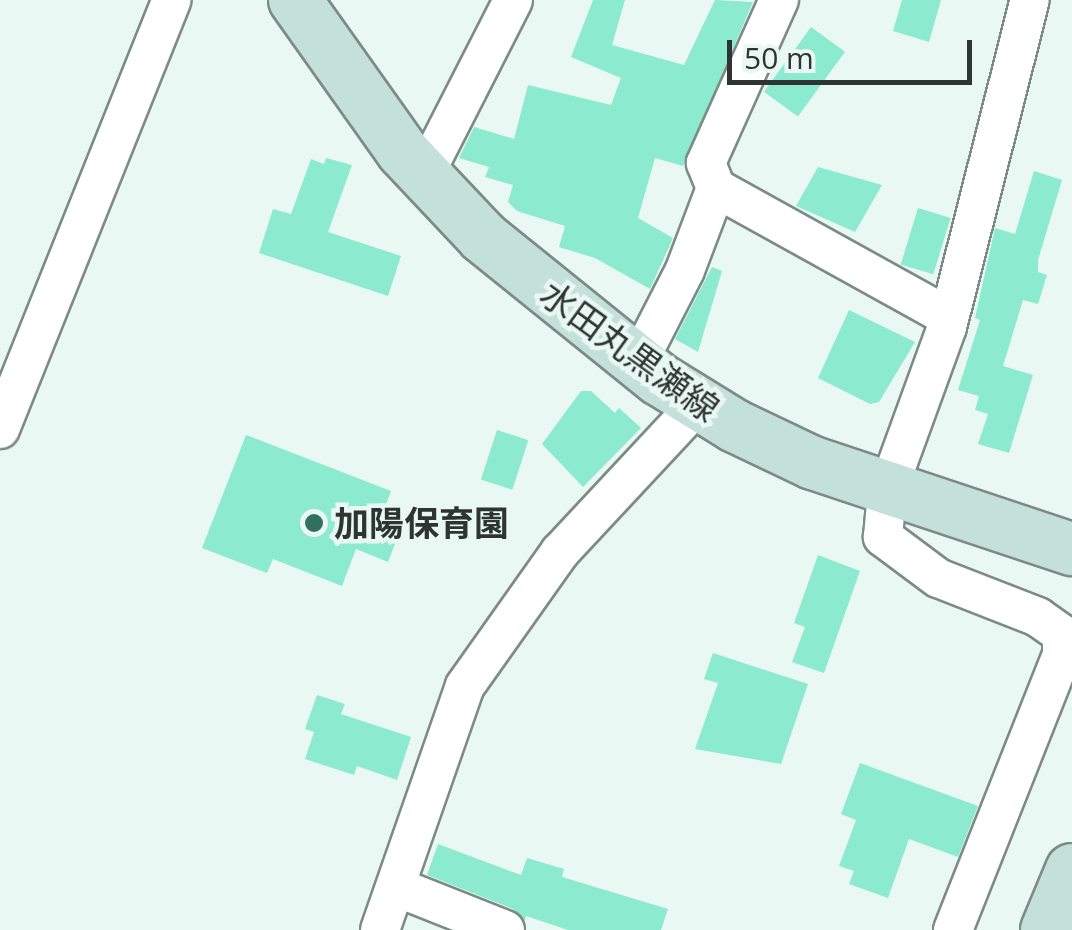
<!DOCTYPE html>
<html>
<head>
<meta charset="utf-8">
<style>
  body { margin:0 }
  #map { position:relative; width:1072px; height:930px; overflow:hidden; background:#e9f8f2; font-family:"Open Sans","Noto Sans JP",sans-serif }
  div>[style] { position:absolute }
  .building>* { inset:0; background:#8ceace; transform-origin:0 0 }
  .roads { filter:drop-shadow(2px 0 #7d8b86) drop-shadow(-2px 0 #7d8b86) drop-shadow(0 2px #7d8b86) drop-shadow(0 -2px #7d8b86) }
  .street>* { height:38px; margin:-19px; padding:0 19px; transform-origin:19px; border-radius:19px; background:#fff }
  .secondary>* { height:52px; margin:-26px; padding:0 26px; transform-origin:26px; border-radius:26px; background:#c4e1d9 }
  .dots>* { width:28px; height:28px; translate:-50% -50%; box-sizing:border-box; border:5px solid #e9f8f2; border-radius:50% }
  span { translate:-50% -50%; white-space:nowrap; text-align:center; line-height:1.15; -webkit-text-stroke:9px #e9f8f2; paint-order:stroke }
  .street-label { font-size:35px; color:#2e3432 }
  .poi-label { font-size:35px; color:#2e3432; font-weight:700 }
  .left { translate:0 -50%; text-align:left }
  .scale { position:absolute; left:727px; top:40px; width:245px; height:45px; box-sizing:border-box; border:5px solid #2e3432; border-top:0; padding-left:12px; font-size:30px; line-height:35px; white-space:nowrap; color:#2e3432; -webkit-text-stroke:8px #e9f8f2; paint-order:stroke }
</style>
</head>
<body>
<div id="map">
  <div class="building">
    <i style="clip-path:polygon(593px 0,625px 0,612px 45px,684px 65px,715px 0,753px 2px,683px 166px,655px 158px,638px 218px,673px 238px,650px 289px,595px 258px,559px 247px,565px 226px,517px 211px,508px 202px,513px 185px,485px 177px,489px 167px,459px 158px,474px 127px,514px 139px,528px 85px,611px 105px,621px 78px,571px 57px)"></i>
    <i style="clip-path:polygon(902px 0,941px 0,929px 42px,893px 31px)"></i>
    <i style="left:811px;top:27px;width:42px;height:80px;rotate:36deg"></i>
    <i style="clip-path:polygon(326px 158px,352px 165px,328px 232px,401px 256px,388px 296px,259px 253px,273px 209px,291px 214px,311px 159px,324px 164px)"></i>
    <i style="clip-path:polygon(818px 167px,882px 185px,855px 232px,796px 206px)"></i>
    <i style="clip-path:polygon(1034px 171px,1062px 180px,1038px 260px,1038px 272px,1047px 275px,1038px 304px,1023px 300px,1003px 366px,1033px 375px,1009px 453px,978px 444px,988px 414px,975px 410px,979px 396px,958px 390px,980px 320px,975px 318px,995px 228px,1015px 234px)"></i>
    <i style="left:918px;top:208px;width:34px;height:59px;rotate:17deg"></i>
    <i style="clip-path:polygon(712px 267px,722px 271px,698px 352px,675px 339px)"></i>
    <i style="clip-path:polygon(849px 310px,915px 342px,879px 402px,870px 404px,818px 378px)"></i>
    <i style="clip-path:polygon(581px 391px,591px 391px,615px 413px,619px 408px,641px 428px,583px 487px,542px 444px)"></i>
    <i style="left:497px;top:430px;width:33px;height:52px;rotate:18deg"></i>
    <i style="clip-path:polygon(246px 435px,391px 491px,381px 518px,402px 526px,388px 562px,356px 549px,342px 586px,273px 559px,267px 573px,202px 548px)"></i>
    <i style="clip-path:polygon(818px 555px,860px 571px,824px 673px,792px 662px,805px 627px,794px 623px)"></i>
    <i style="clip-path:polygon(713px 653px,808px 684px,781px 764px,695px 749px,718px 683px,704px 679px)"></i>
    <i style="clip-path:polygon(317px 695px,345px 704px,341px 714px,411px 737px,397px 780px,357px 766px,354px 775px,305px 759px,314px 732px,305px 729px)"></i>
    <i style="clip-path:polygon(860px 763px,978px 806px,958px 857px,909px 839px,888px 898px,849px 884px,854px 871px,839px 866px,856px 820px,841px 814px)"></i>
    <i style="clip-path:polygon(438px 844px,521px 875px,527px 858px,564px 869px,562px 877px,668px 909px,661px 930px,568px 930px,526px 916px,525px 921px,513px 909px,427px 875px)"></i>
  </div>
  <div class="roads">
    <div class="street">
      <i style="left:424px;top:175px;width:196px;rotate:-63deg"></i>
      <i style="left:716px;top:188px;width:266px;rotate:29deg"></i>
      <i style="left:638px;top:362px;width:103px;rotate:-62.9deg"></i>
      <i style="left:685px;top:270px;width:88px;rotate:-69.3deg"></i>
      <i style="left:716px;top:188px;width:27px;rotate:-112deg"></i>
      <i style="left:706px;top:163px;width:179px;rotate:-65.9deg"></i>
      <i style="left:0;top:429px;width:462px;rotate:-68.2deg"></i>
      <i style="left:399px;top:888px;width:114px;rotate:21.6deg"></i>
      <i style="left:380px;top:930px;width:258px;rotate:-70.8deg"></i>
      <i style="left:465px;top:686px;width:164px;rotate:-54.7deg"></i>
      <i style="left:560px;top:552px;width:202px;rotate:-47deg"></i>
      <i style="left:953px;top:930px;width:297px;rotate:-68.4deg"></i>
      <i style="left:1062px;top:654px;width:20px;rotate:-90deg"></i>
      <i style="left:1062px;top:634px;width:29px;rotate:-145deg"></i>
      <i style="left:1038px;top:617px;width:107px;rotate:-158.7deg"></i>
      <i style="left:938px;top:578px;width:69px;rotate:-143.3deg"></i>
      <i style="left:883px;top:537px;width:45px;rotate:-84.9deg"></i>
      <i style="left:887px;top:492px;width:176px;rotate:-70deg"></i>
      <i style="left:947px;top:327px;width:337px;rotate:-75.8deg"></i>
    </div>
    <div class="secondary">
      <i style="left:295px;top:0;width:186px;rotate:54.6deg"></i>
      <i style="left:403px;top:152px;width:117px;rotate:46.7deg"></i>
      <i style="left:483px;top:237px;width:226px;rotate:38.9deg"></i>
      <i style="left:659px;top:379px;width:89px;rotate:31.7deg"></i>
      <i style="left:735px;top:426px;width:86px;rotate:25.4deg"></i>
      <i style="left:813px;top:463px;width:273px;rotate:18.4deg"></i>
      <i style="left:1047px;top:930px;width:65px;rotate:-67.4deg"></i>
    </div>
  </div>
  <div class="dots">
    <i style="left:314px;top:523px;background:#30705f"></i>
  </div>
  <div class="street-label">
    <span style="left:630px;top:351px;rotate:36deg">水田丸黒瀬線</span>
  </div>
  <div class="poi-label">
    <span class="left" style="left:334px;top:523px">加陽保育園</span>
  </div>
  <div class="scale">50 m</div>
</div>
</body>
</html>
